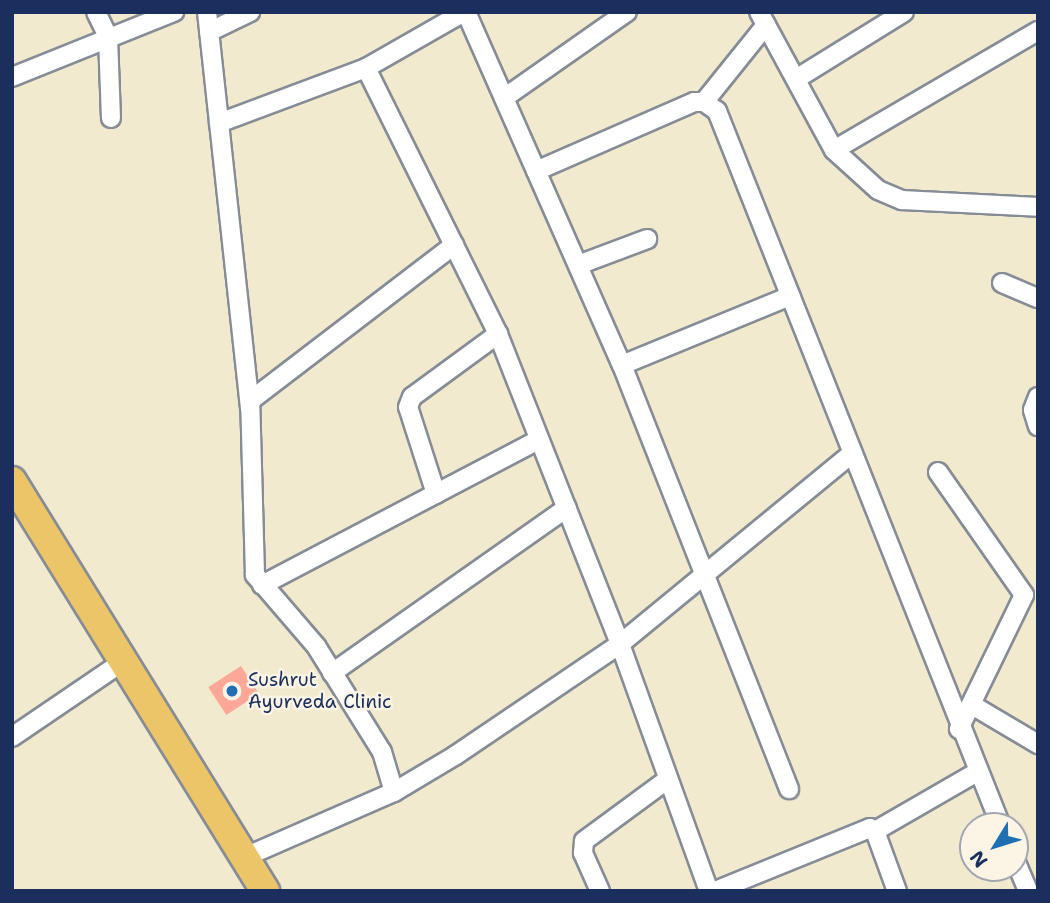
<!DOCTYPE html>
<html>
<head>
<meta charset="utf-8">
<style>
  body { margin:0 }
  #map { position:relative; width:1050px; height:903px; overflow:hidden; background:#f1eacf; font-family:"Shantell Sans",sans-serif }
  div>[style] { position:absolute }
  .building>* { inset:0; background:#fca798; transform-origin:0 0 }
  .roads { filter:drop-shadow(2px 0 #868c96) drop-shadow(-2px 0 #868c96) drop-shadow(0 2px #868c96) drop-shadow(0 -2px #868c96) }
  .street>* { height:18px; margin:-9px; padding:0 9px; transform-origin:9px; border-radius:9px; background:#fff }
  .primary>* { height:28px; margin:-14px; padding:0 14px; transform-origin:14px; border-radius:14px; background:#edc569 }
  .dots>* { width:19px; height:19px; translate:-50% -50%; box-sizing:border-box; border:4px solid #fcf5e5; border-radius:50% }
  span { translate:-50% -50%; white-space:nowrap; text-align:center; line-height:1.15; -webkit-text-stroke:5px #fcf5e5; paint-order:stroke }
  .poi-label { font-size:19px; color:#1b2f5e }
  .left { translate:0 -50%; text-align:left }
  .frame { position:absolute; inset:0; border:14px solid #1b2f5e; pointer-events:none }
  .north { position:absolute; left:959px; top:812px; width:70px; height:70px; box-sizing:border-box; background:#fcf5e5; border:2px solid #a2a6af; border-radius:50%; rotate:232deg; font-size:19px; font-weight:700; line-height:28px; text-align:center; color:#1b2f5e }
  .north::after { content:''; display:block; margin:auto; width:24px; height:32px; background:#1f6fb2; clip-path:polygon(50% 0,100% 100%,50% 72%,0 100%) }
</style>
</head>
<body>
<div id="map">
  <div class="building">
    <i style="left:241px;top:666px;width:33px;height:39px;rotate:57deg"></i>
  </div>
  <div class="roads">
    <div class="street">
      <i style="left:96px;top:12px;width:28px;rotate:64deg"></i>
      <i style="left:108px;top:37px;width:81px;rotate:87.9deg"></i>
      <i style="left:207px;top:12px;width:399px;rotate:83.8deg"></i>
      <i style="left:466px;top:12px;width:386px;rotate:66.2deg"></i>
      <i style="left:622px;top:365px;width:456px;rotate:68.5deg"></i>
      <i style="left:759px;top:12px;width:157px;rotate:61.5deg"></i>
      <i style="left:834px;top:150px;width:59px;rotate:42.3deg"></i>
      <i style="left:878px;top:190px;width:26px;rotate:23deg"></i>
      <i style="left:902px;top:200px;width:136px;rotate:2.9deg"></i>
      <i style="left:209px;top:32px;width:46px;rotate:-26deg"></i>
      <i style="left:366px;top:68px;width:297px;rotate:63.6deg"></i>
      <i style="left:12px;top:77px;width:175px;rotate:-21.9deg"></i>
      <i style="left:796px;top:79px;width:127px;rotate:-31.8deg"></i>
      <i style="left:504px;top:98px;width:150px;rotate:-35deg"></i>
      <i style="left:704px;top:102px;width:99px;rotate:-51.2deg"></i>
      <i style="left:219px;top:123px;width:157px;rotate:-20.5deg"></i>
      <i style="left:366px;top:68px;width:113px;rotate:-29.7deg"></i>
      <i style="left:834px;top:150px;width:236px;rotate:-30.3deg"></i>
      <i style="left:536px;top:171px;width:172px;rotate:-23.6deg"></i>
      <i style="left:694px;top:102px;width:10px"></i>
      <i style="left:704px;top:102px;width:16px;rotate:35deg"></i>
      <i style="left:717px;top:111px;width:769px;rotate:68.34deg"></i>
      <i style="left:578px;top:265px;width:74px;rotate:-20.6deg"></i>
      <i style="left:1002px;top:283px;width:39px;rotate:23deg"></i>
      <i style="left:622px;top:365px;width:182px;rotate:-22.3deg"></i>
      <i style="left:1038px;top:397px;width:14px;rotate:111deg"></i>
      <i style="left:1033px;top:410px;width:17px;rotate:73deg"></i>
      <i style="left:938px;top:472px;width:150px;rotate:55deg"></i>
      <i style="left:1024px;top:595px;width:149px;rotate:115.9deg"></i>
      <i style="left:436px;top:494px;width:91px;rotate:-107.8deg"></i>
      <i style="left:408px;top:407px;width:11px;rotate:-68deg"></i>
      <i style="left:412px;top:397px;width:107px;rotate:-36.2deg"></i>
      <i style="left:498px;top:334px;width:333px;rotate:68.5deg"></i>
      <i style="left:620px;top:644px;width:263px;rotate:70.2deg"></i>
      <i style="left:262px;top:585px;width:312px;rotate:-27.7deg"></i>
      <i style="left:332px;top:673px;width:287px;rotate:-35.1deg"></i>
      <i style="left:972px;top:705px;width:77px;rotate:30.6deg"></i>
      <i style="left:12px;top:737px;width:135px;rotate:-34.2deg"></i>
      <i style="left:394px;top:792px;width:42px;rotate:-106.7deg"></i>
      <i style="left:382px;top:752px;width:125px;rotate:-121.9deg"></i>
      <i style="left:316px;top:646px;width:94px;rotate:-130.7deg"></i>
      <i style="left:255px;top:575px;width:174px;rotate:-91.6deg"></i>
      <i style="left:250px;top:401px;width:257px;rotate:-37.4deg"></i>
      <i style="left:875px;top:831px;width:64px;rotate:69.9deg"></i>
      <i style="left:245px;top:857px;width:163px;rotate:-23.6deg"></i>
      <i style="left:394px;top:792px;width:72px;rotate:-30.8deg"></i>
      <i style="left:456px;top:755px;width:198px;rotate:-34.1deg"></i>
      <i style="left:620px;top:644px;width:299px;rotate:-39.4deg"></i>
      <i style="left:1015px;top:860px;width:34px;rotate:67deg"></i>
      <i style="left:600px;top:891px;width:42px;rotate:-114.1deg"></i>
      <i style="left:583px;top:853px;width:12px;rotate:-85deg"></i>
      <i style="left:584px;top:841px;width:104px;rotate:-36.4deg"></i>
      <i style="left:715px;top:891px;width:167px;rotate:-22.1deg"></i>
      <i style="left:870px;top:828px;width:6px;rotate:31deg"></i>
      <i style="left:875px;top:831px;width:118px;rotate:-30deg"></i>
    </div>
    <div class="primary">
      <i style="left:12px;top:481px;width:482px;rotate:58.3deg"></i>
    </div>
  </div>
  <div class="dots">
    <i style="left:232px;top:691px;background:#1f6fb2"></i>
  </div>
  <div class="poi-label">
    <span class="left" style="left:248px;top:691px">Sushrut<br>Ayurveda Clinic</span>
  </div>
  <div class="frame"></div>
  <div class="north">N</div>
</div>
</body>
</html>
